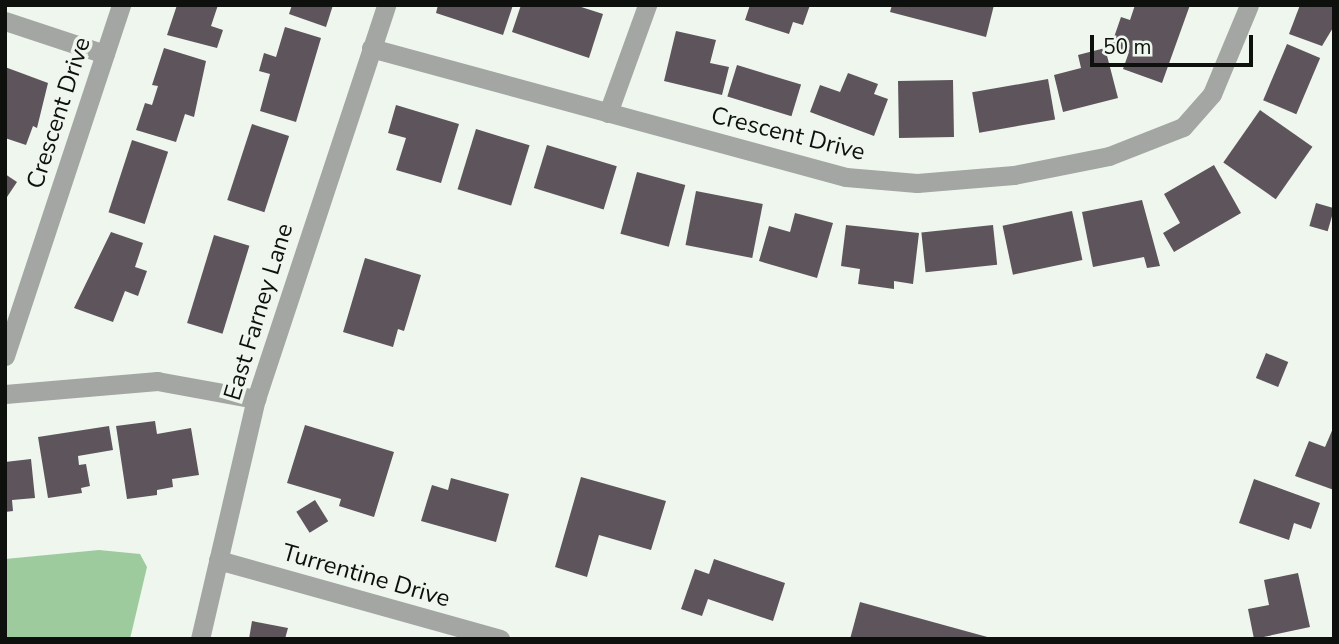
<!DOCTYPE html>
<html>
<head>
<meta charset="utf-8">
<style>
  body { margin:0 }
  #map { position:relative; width:1339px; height:644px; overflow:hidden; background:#eef6ee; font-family:"Nunito Sans",sans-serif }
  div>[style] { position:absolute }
  .water>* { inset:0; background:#9ecb9e }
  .building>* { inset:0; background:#5d555b; transform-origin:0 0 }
  .street>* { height:19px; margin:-9.5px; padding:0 9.5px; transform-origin:9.5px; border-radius:9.5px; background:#a3a6a3 }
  span { translate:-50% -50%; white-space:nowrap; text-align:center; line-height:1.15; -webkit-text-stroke:7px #eef6ee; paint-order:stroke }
  .street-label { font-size:24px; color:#0d100d }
  .frame { position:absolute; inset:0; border:7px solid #0d100d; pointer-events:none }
  .scale { position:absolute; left:1090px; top:35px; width:163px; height:32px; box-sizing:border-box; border:4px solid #0d100d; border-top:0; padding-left:9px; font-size:21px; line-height:24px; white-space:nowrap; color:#0d100d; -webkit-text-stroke:5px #eef6ee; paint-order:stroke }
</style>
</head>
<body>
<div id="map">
  <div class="water">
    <i style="clip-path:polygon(99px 550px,140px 554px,147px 567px,130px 639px,5px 639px,5px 559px)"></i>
  </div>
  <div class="building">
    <i style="clip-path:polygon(177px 5px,218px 5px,211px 26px,223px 30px,217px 48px,167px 35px)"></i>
    <i style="clip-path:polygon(292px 5px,333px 5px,326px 27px,289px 14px)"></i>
    <i style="clip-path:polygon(438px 5px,513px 5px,503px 35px,436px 13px)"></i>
    <i style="clip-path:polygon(521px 5px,575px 5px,603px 14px,589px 58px,512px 32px)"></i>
    <i style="clip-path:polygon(750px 5px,810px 5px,803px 25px,793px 22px,789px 34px,745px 20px)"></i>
    <i style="clip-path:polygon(892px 5px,994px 5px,986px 37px,890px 12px)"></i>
    <i style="clip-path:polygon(1135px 5px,1190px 5px,1162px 83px,1123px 69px,1129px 52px,1111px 46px,1121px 17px,1130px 20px)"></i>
    <i style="clip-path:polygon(1300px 5px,1334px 5px,1334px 26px,1322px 46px,1289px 34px)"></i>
    <i style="clip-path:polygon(285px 27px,321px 38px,296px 122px,260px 111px,270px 74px,259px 71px,264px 53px,276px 57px)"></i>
    <i style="clip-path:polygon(676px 31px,716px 40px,710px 63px,729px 67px,722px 95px,664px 81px)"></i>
    <i style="left:1287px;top:44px;width:36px;height:61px;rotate:23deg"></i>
    <i style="clip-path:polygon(164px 48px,206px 61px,194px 117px,185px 114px,176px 142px,136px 130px,145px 103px,152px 105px,158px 86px,152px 85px)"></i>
    <i style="clip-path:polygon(1105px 48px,1118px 98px,1063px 112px,1054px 75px,1081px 68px,1078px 55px)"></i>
    <i style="left:737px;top:65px;width:67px;height:33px;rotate:17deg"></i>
    <i style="clip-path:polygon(5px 67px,48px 83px,37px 128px,33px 126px,26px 145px,5px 138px)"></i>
    <i style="clip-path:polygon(848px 73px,878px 84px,874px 94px,888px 99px,874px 136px,810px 112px,820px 85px,840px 92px)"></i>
    <i style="left:1048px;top:79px;width:41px;height:77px;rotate:80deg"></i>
    <i style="left:953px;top:80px;width:57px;height:55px;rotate:89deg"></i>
    <i style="clip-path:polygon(396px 105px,459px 124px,441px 183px,396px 170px,406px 138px,388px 133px)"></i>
    <i style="left:1260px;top:110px;width:64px;height:64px;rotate:35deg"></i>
    <i style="left:252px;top:124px;width:39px;height:80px;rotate:18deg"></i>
    <i style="left:476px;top:129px;width:56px;height:63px;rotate:17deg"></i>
    <i style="left:132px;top:140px;width:38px;height:76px;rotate:18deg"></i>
    <i style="left:547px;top:145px;width:73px;height:45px;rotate:17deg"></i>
    <i style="clip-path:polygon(1214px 165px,1241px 213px,1174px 252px,1163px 233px,1180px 223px,1164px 194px)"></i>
    <i style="left:637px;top:172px;width:50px;height:64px;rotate:15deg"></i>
    <i style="clip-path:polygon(5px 174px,17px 182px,5px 200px)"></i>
    <i style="left:696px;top:191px;width:68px;height:55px;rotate:11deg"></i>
    <i style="clip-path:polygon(1142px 200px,1160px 266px,1147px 268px,1144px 257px,1093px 267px,1082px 212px)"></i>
    <i style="left:1316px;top:203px;width:19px;height:24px;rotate:16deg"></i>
    <i style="left:1072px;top:211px;width:50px;height:71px;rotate:78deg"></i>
    <i style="clip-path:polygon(795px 213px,833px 223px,817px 278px,759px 261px,769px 226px,790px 232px)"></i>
    <i style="clip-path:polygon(846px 225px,919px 233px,913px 284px,894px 281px,894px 289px,858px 284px,860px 269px,841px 266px)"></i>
    <i style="left:993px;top:225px;width:40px;height:72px;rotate:84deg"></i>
    <i style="clip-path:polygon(111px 232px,143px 243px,135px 267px,147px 271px,138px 296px,125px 291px,113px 322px,74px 308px)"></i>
    <i style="left:214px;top:235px;width:37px;height:92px;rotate:17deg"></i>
    <i style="clip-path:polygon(365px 258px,421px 275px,404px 331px,398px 329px,393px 347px,343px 332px)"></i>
    <i style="left:1266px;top:353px;width:24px;height:27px;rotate:22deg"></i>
    <i style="clip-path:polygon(155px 421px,157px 434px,191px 428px,199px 475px,172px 479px,173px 487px,157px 490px,157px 495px,127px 499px,116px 426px)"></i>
    <i style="clip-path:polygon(305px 425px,394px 452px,374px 517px,339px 506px,341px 499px,287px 483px)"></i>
    <i style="clip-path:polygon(109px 426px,113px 450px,78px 456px,79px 465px,86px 464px,90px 486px,81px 488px,82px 493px,48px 498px,38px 437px)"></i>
    <i style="clip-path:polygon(1334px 426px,1334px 490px,1295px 476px,1309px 441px,1325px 447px)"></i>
    <i style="clip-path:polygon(31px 459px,35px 498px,12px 500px,13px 511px,5px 512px,5px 462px)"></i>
    <i style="clip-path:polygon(581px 477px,666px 501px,651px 550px,599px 535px,587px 577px,555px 567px)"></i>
    <i style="clip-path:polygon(451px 478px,509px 494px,496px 542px,421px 521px,432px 485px,448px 490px)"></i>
    <i style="clip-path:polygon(1254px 479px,1320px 503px,1311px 529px,1294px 523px,1289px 540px,1239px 523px)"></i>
    <i style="left:315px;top:500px;width:25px;height:22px;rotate:58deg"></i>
    <i style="clip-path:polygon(714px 559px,785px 583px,773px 621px,708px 599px,702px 616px,681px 609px,695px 569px,709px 574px)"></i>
    <i style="clip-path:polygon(1298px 573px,1310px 627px,1254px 639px,1248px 609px,1269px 605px,1264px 580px)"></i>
    <i style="clip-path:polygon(860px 602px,991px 638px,991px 639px,850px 639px)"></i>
    <i style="clip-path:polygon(252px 621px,288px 628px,285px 639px,249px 639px)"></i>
  </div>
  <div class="street">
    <i style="left:5px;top:21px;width:105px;rotate:18.3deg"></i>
    <i style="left:371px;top:48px;width:492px;rotate:15.2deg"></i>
    <i style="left:846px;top:177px;width:71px;rotate:4.8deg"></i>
    <i style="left:917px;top:183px;width:97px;rotate:-4.7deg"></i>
    <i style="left:1014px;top:175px;width:97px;rotate:-11.3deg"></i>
    <i style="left:1109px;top:156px;width:79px;rotate:-21.4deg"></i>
    <i style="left:1183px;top:127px;width:44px;rotate:-48.7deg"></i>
    <i style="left:1212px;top:94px;width:96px;rotate:-67.4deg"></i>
    <i style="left:608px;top:113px;width:115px;rotate:-70.1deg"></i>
    <i style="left:5px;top:356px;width:370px;rotate:-71.7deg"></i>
    <i style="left:5px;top:394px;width:153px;rotate:-4.9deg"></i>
    <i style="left:157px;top:381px;width:101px;rotate:10.3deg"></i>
    <i style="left:218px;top:560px;width:293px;rotate:15.6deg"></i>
    <i style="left:200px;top:639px;width:246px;rotate:-76.9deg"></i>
    <i style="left:256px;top:399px;width:415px;rotate:-71.7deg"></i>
  </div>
  <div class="street-label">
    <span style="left:59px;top:113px;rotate:-72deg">Crescent Drive</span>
    <span style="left:788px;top:134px;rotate:14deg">Crescent Drive</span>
    <span style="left:259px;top:312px;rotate:-73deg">East Farney Lane</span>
    <span style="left:366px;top:576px;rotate:16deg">Turrentine Drive</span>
  </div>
  <div class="frame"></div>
  <div class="scale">50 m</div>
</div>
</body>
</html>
